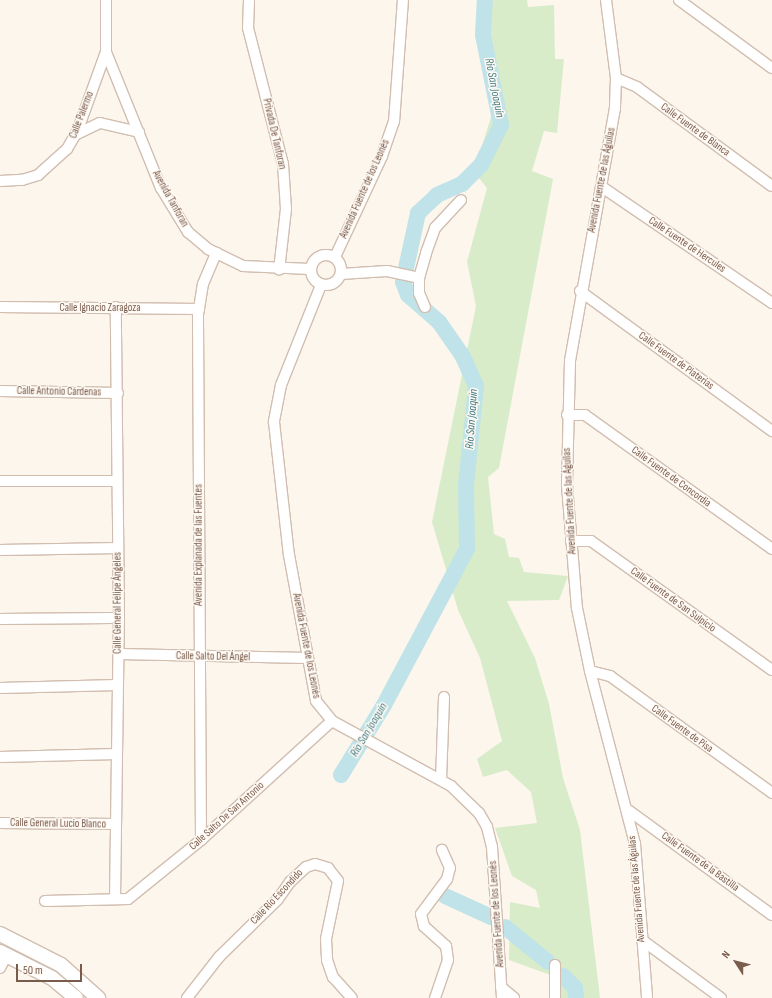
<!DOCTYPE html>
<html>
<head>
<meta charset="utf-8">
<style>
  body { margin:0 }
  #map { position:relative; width:772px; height:998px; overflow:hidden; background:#fdf6ec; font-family:"Sofia Sans Condensed",sans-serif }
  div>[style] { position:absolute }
  .green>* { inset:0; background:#d8ecc9 }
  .river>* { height:16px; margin:-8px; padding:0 8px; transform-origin:8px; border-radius:8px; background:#bfe3e8 }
  .roads { filter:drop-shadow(1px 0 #d1beb0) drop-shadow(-1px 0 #d1beb0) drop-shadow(0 1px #d1beb0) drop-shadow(0 -1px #d1beb0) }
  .street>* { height:10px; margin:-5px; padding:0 5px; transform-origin:5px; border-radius:5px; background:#fff }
  .street>.ring { margin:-5px; padding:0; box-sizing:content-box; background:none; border:10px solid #fff; border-radius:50% }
  .secondary>* { height:14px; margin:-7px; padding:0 7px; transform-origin:7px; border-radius:7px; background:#fff }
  span { translate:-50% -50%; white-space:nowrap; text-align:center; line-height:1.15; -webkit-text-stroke:3px #fffaf3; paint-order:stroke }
  .street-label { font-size:11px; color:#7a5c4d }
  .water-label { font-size:12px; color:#437c86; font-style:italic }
  .north { position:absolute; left:716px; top:942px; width:40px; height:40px; -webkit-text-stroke:3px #fffaf3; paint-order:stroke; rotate:306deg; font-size:11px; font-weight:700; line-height:16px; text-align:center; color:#7a5c4d }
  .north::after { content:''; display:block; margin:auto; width:14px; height:18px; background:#7a5c4d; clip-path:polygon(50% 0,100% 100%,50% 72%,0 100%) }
  .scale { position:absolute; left:16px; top:964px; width:66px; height:18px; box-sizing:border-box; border:2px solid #7a5c4d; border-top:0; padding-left:5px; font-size:12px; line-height:14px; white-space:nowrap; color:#7a5c4d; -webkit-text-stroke:3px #fffaf3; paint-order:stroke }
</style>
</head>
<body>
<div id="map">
  <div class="green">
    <i style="clip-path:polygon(484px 0,527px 0,528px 7px,554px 5px,555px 59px,564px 59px,557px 133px,544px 131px,532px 171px,553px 179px,499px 468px,488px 477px,494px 534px,505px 539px,509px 557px,519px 558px,524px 572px,568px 576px,559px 600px,507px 601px,535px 658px,549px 704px,563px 778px,580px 830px,600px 998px,559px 998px,553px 976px,509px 960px,510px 902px,540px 908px,536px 890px,512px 876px,495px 828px,537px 823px,531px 792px,507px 770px,483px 777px,477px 759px,502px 741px,480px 658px,458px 610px,432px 522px,476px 306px,467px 262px,487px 188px,474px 172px,495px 104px,481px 34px)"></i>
  </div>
  <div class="river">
    <i style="left:341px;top:775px;width:82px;rotate:-58.4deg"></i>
    <i style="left:384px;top:705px;width:177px;rotate:-62deg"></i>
    <i style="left:467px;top:549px;width:64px;rotate:-90.9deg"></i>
    <i style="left:466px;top:485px;width:100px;rotate:-84.2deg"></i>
    <i style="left:476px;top:386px;width:34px;rotate:-114deg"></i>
    <i style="left:462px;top:355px;width:40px;rotate:-124.9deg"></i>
    <i style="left:439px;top:322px;width:41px;rotate:-138.9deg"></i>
    <i style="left:408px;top:295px;width:14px;rotate:-111deg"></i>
    <i style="left:403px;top:282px;width:71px;rotate:-77.7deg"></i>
    <i style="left:418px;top:213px;width:26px;rotate:-43deg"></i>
    <i style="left:437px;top:195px;width:27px;rotate:-24deg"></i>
    <i style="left:462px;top:184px;width:27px;rotate:-45deg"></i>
    <i style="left:481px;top:165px;width:45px;rotate:-63.4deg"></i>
    <i style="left:501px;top:125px;width:92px;rotate:-101.3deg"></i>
    <i style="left:483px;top:35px;width:35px;rotate:-87deg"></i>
    <i style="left:445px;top:896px;width:51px;rotate:24.5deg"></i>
    <i style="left:505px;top:927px;width:55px;rotate:39.1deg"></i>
    <i style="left:563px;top:976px;width:17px;rotate:45deg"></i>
    <i style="left:575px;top:988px;width:10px;rotate:84deg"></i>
  </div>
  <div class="roads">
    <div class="street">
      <i style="left:106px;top:0;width:52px;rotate:90deg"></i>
      <i style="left:106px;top:52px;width:147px;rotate:68deg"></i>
      <i style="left:161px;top:188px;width:52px;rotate:58.5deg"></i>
      <i style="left:188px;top:232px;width:26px;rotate:40deg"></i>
      <i style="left:208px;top:249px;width:39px;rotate:26deg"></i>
      <i style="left:243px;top:266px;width:67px;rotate:2.6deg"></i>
      <i style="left:249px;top:0;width:28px;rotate:92deg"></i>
      <i style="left:248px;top:28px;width:140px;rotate:75.6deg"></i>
      <i style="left:283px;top:164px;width:45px;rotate:86.2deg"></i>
      <i style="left:286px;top:209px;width:61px;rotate:96.5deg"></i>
      <i style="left:606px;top:0;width:79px;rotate:82.7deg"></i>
      <i style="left:616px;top:78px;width:30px;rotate:92deg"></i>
      <i style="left:615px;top:108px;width:257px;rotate:100.1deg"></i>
      <i style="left:570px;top:361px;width:124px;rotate:91.4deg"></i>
      <i style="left:567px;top:485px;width:123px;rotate:85.4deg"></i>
      <i style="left:577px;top:608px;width:64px;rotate:78.3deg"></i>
      <i style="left:590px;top:671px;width:179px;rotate:75.4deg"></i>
      <i style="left:635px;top:844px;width:154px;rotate:85.5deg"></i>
      <i style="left:679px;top:0;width:115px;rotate:36.2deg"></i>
      <i style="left:616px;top:78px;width:23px;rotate:23deg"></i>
      <i style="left:637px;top:87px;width:167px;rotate:36.3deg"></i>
      <i style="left:77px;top:134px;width:25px;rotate:-26deg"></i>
      <i style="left:100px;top:123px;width:40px;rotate:13deg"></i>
      <i style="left:0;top:181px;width:22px;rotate:-3deg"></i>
      <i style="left:22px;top:180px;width:17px;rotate:-17deg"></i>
      <i style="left:38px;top:175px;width:39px;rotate:-42deg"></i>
      <i style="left:67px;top:149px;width:20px;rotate:-60deg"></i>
      <i style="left:77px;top:132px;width:85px;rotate:-70.1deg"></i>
      <i style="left:602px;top:187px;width:206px;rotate:34.3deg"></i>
      <i class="ring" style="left:311px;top:255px;width:20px;height:20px"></i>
      <i style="left:335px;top:257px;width:111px;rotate:-65deg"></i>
      <i style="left:382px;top:156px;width:36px;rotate:-71deg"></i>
      <i style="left:394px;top:122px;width:122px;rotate:-85.8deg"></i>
      <i style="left:341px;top:274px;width:46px;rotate:-3.7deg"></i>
      <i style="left:387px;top:271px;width:33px;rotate:12deg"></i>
      <i style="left:321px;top:285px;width:108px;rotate:111.8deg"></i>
      <i style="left:281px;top:385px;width:38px;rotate:101deg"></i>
      <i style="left:274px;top:422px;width:134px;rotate:83.6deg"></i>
      <i style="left:289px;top:555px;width:148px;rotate:79.5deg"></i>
      <i style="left:316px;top:701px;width:26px;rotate:51deg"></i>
      <i style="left:332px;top:721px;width:136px;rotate:28.6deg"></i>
      <i style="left:451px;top:786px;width:39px;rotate:44deg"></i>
      <i style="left:479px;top:813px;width:16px;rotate:60deg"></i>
      <i style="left:487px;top:827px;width:21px;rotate:76deg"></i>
      <i style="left:492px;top:847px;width:151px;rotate:86.2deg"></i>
      <i style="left:580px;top:291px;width:238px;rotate:36.1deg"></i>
      <i style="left:0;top:307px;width:199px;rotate:0.6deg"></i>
      <i style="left:425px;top:307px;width:15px;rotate:-113deg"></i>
      <i style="left:419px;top:293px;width:15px;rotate:-90deg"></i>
      <i style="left:419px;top:278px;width:26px;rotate:-74deg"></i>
      <i style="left:426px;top:253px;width:27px;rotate:-70deg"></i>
      <i style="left:435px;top:228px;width:38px;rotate:-47deg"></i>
      <i style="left:0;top:391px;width:118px;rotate:1deg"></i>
      <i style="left:567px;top:415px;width:18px"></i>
      <i style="left:585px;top:415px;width:230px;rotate:35.6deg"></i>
      <i style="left:0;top:481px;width:117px"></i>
      <i style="left:571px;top:541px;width:20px"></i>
      <i style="left:591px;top:541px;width:222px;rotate:35.5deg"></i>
      <i style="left:0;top:550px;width:118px;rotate:-1deg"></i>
      <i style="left:0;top:619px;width:111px;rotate:-0.5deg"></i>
      <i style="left:119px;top:654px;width:188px;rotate:1.2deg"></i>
      <i style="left:590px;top:671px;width:21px;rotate:14deg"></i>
      <i style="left:610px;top:676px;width:200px;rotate:35.8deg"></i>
      <i style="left:0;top:688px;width:118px;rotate:-1.5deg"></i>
      <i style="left:0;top:757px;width:117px;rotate:-1.5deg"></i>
      <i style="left:441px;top:780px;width:83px;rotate:-87.9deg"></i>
      <i style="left:628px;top:810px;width:178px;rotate:36.1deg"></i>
      <i style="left:0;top:823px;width:116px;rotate:0.5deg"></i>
      <i style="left:201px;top:840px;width:525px;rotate:-90.33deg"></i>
      <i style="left:198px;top:315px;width:31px;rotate:-81deg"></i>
      <i style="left:203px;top:284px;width:34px;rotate:-67deg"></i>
      <i style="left:115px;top:899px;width:281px;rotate:-89.2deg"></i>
      <i style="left:119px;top:618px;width:311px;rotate:-90.6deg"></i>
      <i style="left:45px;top:901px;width:83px;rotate:-1.4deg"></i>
      <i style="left:128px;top:899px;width:94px;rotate:-38.9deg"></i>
      <i style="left:201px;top:840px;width:177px;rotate:-42.3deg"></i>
      <i style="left:642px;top:940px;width:98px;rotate:36.3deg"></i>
      <i style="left:555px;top:965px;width:33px;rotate:90deg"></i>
      <i style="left:0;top:968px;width:15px;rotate:-62deg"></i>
      <i style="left:501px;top:987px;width:17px;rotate:40deg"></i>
      <i style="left:187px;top:998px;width:52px;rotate:-52deg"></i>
      <i style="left:219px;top:957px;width:83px;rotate:-44.5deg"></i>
      <i style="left:278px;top:899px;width:21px;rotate:-55deg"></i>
      <i style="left:290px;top:882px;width:22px;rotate:-43deg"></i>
      <i style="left:306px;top:867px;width:9px;rotate:-18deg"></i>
      <i style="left:315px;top:864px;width:14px;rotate:17deg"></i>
      <i style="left:328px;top:868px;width:16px;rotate:52deg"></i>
      <i style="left:338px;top:881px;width:59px;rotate:101.7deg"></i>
      <i style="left:326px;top:939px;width:21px;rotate:87deg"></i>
      <i style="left:327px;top:960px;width:18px;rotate:71deg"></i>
      <i style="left:333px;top:977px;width:28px;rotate:48deg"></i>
      <i style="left:435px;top:998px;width:40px;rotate:-71.1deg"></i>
      <i style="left:448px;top:960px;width:14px;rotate:-98deg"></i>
      <i style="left:446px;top:946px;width:30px;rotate:-138deg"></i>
      <i style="left:424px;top:926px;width:12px;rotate:-104deg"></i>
      <i style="left:421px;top:914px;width:44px;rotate:-53.4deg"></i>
      <i style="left:447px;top:879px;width:11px;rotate:-75deg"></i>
      <i style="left:450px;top:868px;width:20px;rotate:-114deg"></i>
    </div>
    <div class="secondary">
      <i style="left:0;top:934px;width:68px;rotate:26.9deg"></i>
      <i style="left:61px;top:965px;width:50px;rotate:41.7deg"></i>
      <i style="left:0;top:952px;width:58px;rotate:26.6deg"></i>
      <i style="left:52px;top:978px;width:31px;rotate:40deg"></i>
    </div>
  </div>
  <div class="street-label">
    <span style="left:82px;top:115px;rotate:-69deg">Calle Palermo</span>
    <span style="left:695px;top:130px;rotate:36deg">Calle Fuente de Blanca</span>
    <span style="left:274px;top:134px;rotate:77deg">Privada De Tanforan</span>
    <span style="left:602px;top:180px;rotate:-79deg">Avenida Fuente de las Águilas</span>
    <span style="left:365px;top:189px;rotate:-66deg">Avenida Fuente de los Leonés</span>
    <span style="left:170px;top:199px;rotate:61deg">Avenida Tanforan</span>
    <span style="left:687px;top:245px;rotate:34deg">Calle Fuente de Hercules</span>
    <span style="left:100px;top:308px">Calle Ignacio Zaragoza</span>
    <span style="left:676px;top:361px;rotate:36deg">Calle Fuente de Platerias</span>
    <span style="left:59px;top:392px;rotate:1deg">Calle Antonio Cárdenas</span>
    <span style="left:671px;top:477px;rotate:36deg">Calle Fuente de Concordia</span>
    <span style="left:570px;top:501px;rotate:-93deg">Avenida Fuente de las Águilas</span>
    <span style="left:199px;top:545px;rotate:-90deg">Avenida Explanada de las Fuentes</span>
    <span style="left:673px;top:600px;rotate:36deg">Calle Fuente de San Sulpicio</span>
    <span style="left:118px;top:603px;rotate:-90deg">Calle General Felipe Ángeles</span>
    <span style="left:306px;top:646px;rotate:79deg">Avenida Fuente de los Leonés</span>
    <span style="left:213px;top:657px;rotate:1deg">Calle Salto Del Ángel</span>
    <span style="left:682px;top:729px;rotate:36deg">Calle Fuente de Pisa</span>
    <span style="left:227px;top:816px;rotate:-42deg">Calle Salto De San Antonio</span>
    <span style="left:58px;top:824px;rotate:1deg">Calle General Lucio Blanco</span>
    <span style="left:700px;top:862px;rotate:36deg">Calle Fuente de la Bastilla</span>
    <span style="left:637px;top:889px;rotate:-95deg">Avenida Fuente de las Águilas</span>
    <span style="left:277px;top:897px;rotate:-47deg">Calle Río Escondido</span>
    <span style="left:497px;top:914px;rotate:-94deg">Avenida Fuente de los Leonés</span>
  </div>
  <div class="water-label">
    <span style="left:494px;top:88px;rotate:79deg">Río San Joaquín</span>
    <span style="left:472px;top:419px;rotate:-86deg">Río San Joaquín</span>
    <span style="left:369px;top:730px;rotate:-59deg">Río San Joaquín</span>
  </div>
  <div class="north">N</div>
  <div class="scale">50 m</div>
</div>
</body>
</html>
